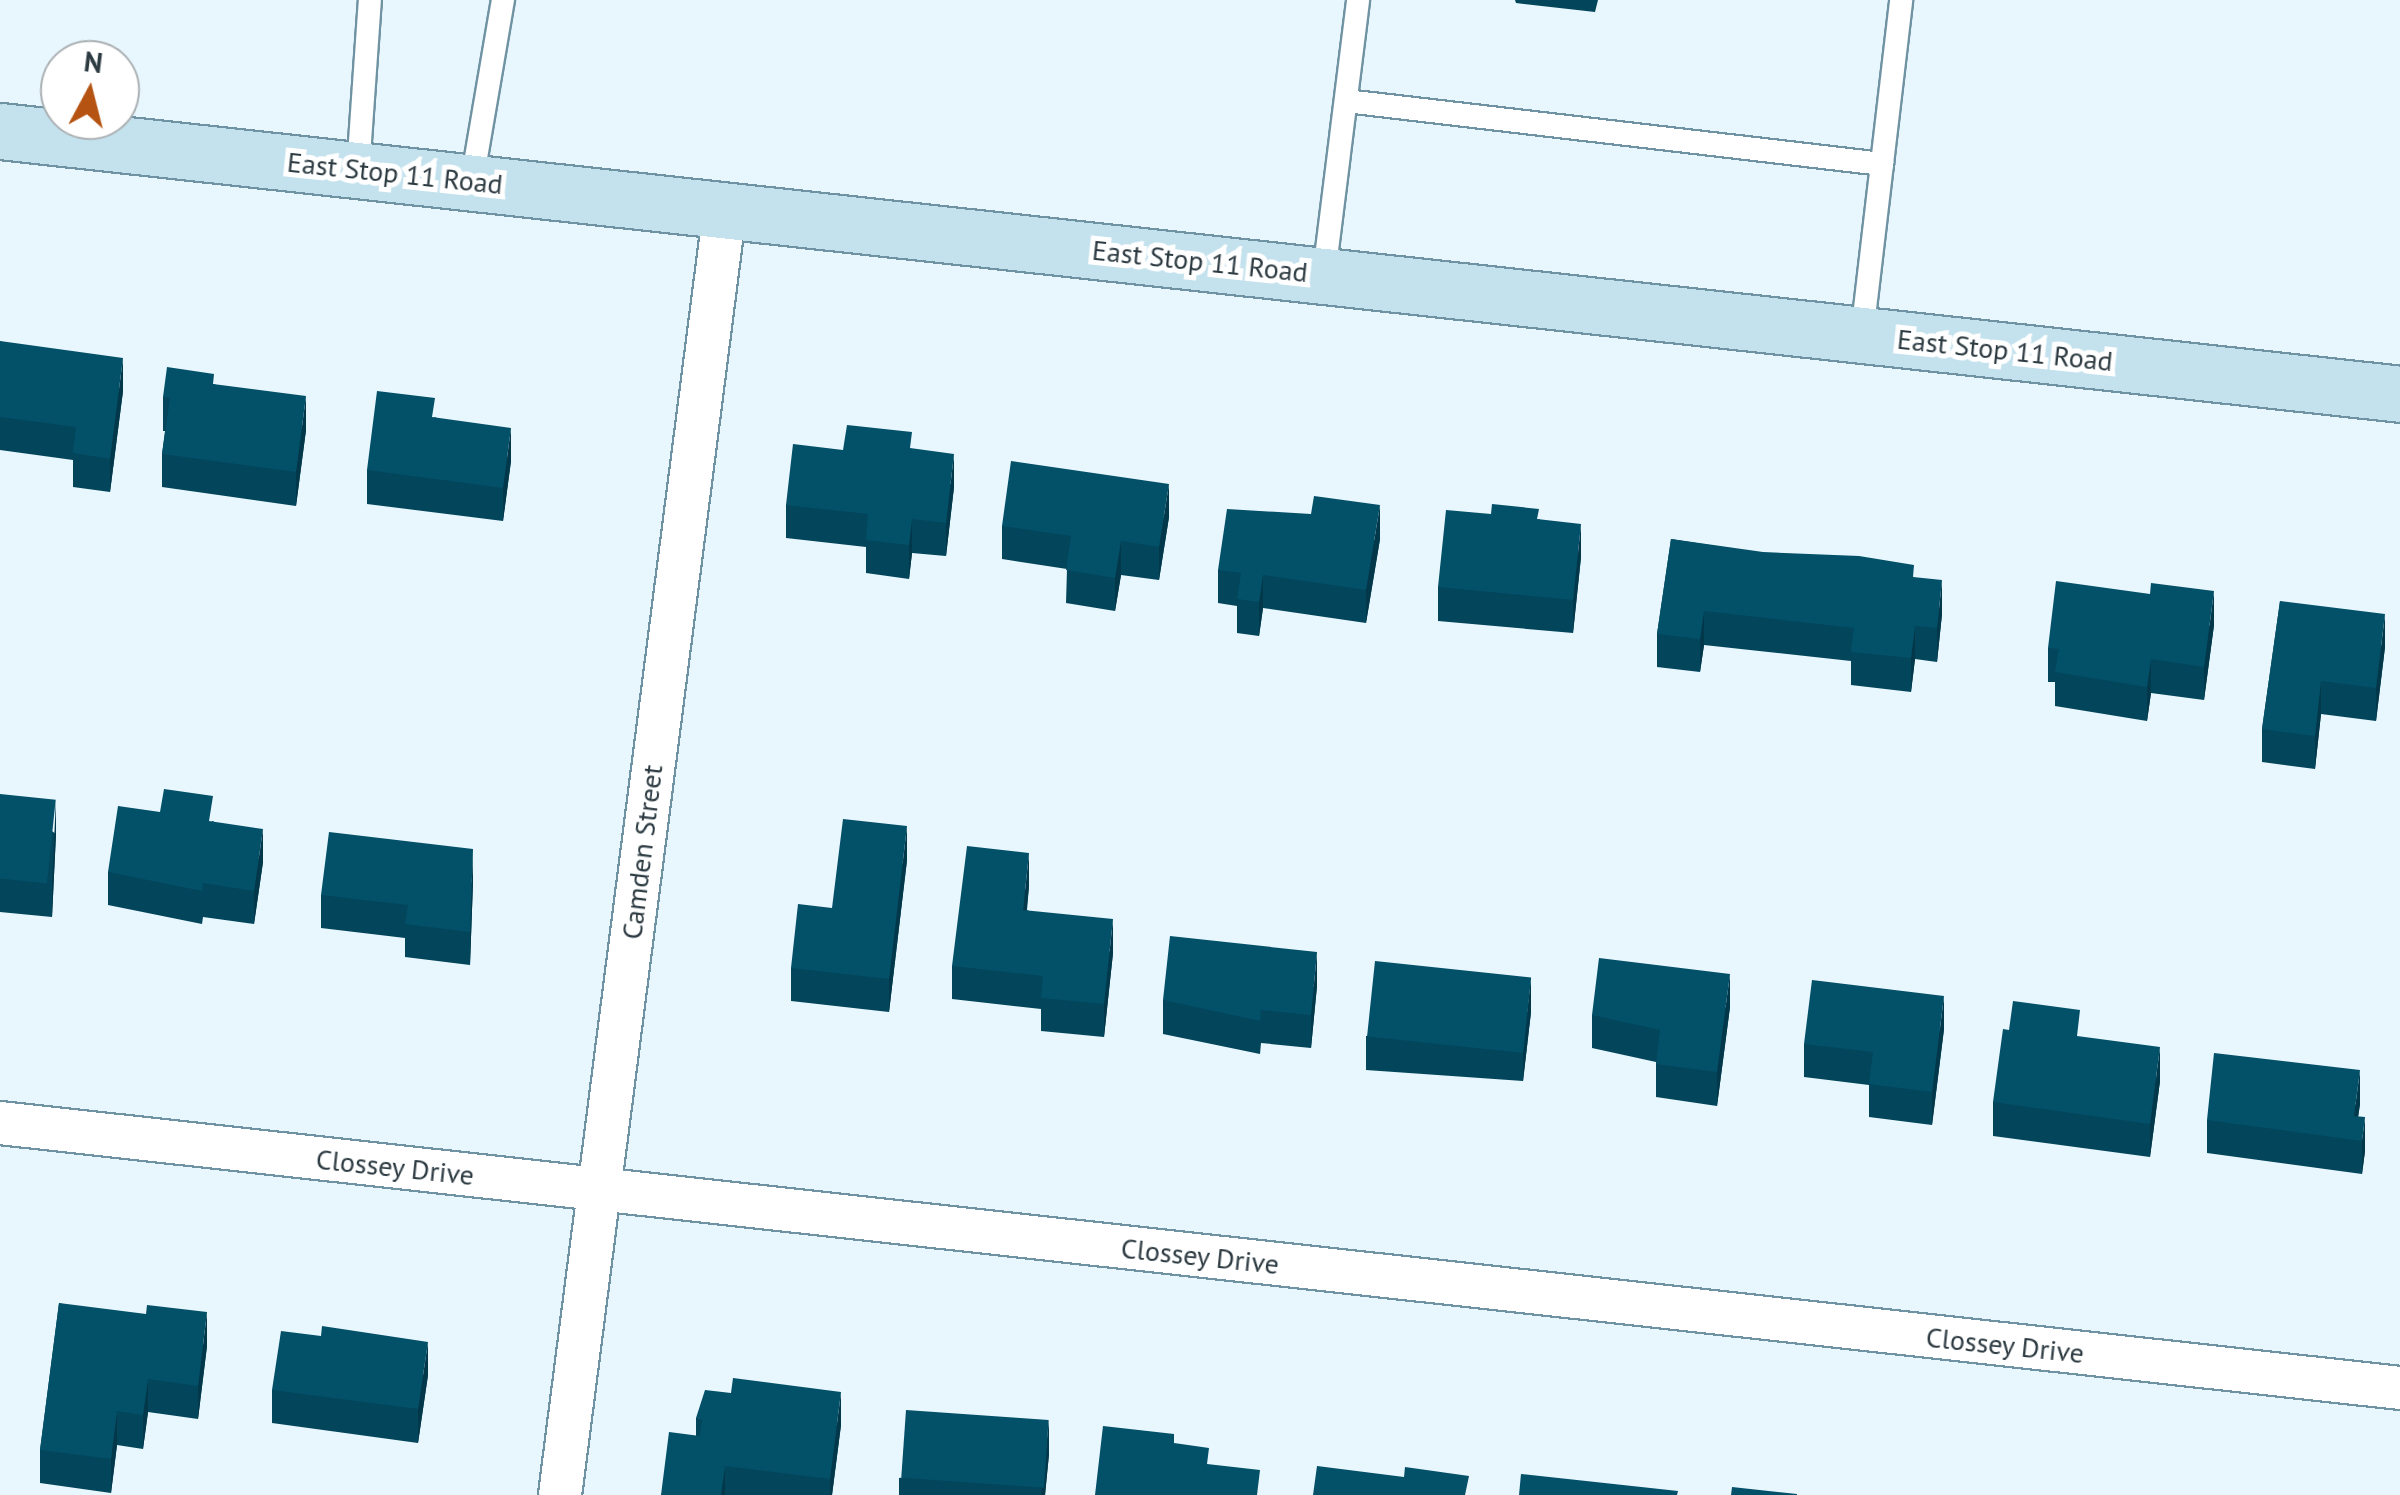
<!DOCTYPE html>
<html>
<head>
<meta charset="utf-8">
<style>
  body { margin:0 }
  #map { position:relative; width:2400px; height:1495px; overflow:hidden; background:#e8f6fd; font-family:"PT Sans",sans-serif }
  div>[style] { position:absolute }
  .roads { filter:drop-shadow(2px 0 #7093a3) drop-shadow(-2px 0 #7093a3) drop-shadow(0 2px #7093a3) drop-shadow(0 -2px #7093a3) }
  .lane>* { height:22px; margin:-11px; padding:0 11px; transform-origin:11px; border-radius:11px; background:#fff }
  .street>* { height:42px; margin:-21px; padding:0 21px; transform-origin:21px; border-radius:21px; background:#fff }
  .secondary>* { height:55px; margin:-27.5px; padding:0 27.5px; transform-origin:27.5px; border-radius:27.5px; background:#c4e2ee }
  .wall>* { inset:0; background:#03455a }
  .shaded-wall>* { inset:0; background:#02384a }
  .building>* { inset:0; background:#035069; transform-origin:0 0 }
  span { translate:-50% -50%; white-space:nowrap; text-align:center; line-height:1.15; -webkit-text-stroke:10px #fff; paint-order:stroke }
  .street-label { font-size:28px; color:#2c3a41 }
  .north { position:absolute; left:40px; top:40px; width:100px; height:100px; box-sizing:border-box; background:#fff; border:2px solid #abb0b3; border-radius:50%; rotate:7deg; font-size:28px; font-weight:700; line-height:40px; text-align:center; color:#2c3a41 }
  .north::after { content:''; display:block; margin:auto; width:35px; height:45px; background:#b55412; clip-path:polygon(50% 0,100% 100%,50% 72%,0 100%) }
</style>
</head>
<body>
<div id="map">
  <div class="roads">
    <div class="lane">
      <i style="left:1346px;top:101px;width:540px;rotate:6.7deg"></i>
      <i style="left:358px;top:170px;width:170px;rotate:-86deg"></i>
      <i style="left:472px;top:181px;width:184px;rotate:-80.3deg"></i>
      <i style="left:1324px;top:274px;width:276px;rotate:-82.9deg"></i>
      <i style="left:1862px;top:334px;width:336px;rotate:-83.3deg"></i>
    </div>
    <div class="street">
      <i style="left:0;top:1123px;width:2415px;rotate:6.3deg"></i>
      <i style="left:560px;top:1495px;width:1298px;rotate:-82.69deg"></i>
    </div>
    <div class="secondary">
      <i style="left:0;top:131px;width:2414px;rotate:6.25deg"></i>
    </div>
  </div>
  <div class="wall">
    <i style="clip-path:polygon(1515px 0,1598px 0,1595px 12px,1516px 3px)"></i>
    <i style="clip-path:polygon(0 341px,123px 391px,110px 492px,73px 487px,73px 460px,0 450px)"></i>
    <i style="clip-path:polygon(214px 384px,306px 430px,296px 506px,162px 487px,162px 454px,165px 431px,163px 431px,163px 397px)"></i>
    <i style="clip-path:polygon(435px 417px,511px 461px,503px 521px,367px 504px,367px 470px)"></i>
    <i style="clip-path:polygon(912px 449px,954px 487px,946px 556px,912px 553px,909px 579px,866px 573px,866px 547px,786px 538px,786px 505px,843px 450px)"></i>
    <i style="clip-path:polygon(1169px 517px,1159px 580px,1121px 575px,1115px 611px,1066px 603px,1067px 569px,1002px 559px,1002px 526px)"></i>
    <i style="clip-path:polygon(1539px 519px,1581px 557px,1573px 633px,1438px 621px,1438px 587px)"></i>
    <i style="clip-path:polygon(1380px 539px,1366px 623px,1263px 608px,1259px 636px,1237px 633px,1237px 606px,1218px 603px,1218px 570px)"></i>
    <i style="clip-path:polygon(1671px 539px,1914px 577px,1942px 614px,1937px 662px,1915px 659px,1911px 692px,1851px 685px,1851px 661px,1704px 645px,1700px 672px,1657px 667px,1657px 634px)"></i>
    <i style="clip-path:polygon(2280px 601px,2385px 647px,2376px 721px,2321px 714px,2315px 769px,2262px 762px,2262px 729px)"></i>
    <i style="clip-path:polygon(2214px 625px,2204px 700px,2151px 693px,2147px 721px,2055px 706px,2055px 682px,2048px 682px,2048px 648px)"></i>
    <i style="clip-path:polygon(0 794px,56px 834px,52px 917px,0 912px)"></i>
    <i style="clip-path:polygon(213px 821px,263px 862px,254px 924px,203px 917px,202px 924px,108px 905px,108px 872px)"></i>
    <i style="clip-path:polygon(907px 860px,889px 1012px,791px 1001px,791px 968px,832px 908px)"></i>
    <i style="clip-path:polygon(473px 882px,470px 965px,405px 957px,405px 938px,321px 928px,321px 895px)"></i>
    <i style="clip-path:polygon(1029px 886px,1027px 910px,1113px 953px,1104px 1037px,1041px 1031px,1041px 1009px,952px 999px,952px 966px)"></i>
    <i style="clip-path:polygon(1317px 986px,1311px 1048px,1261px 1043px,1260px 1054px,1163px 1034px,1163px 1000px)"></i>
    <i style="clip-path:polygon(1730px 1007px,1717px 1106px,1656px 1097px,1656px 1062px,1592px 1048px,1592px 1015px)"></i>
    <i style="clip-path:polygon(1531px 1012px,1523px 1081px,1366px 1070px,1366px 1036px)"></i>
    <i style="clip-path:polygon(1944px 1029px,1932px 1125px,1869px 1117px,1869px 1085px,1804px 1077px,1804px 1044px)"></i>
    <i style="clip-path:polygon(2080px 1037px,2160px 1081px,2150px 1157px,1993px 1136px,1993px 1102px)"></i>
    <i style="clip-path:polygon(2360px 1104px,2358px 1116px,2365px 1151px,2362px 1174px,2207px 1153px,2207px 1120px)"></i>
    <i style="clip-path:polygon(59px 1303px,207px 1346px,198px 1419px,148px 1412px,143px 1449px,117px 1445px,111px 1493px,40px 1483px,40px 1450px)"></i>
    <i style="clip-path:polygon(428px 1375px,418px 1443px,272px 1423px,272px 1390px)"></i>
    <i style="clip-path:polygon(696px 1418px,841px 1425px,832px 1495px,661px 1495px,696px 1436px)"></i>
    <i style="clip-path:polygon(1049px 1454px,1045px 1495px,899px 1495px,899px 1478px)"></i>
  </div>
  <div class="shaded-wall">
    <i style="clip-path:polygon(123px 358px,123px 391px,110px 492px,110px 459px)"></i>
    <i style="clip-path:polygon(306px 396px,306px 430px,296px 506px,296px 472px)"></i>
    <i style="clip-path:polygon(511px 428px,511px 461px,503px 521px,503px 488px)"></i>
    <i style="clip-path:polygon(954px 454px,954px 487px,946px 556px,946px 523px)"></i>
    <i style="clip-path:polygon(1169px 484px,1169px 517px,1159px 580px,1159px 547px)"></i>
    <i style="clip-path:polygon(1380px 505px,1380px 539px,1366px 623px,1366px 590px)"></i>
    <i style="clip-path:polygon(912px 519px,912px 553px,909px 579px,909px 545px)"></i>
    <i style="clip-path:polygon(1581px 524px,1581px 557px,1573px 633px,1573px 600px)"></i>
    <i style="clip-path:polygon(1121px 541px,1121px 575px,1115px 611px,1115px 578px)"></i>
    <i style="clip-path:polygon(1263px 575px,1263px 608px,1259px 636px,1259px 602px)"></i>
    <i style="clip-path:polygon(1942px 580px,1942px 614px,1937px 662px,1937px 628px)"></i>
    <i style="clip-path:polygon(2214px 591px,2214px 625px,2204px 700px,2204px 667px)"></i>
    <i style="clip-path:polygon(1704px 611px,1704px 645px,1700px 672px,1700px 639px)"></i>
    <i style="clip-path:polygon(2385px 614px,2385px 647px,2376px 721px,2376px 688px)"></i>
    <i style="clip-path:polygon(1915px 626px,1915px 659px,1911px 692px,1911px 658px)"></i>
    <i style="clip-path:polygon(2151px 659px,2151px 693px,2147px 721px,2147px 687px)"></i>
    <i style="clip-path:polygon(2321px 681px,2321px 714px,2315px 769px,2315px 736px)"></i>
    <i style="clip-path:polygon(56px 800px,56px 834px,52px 917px,52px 883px)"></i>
    <i style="clip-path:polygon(907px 826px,907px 860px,889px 1012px,889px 979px)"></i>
    <i style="clip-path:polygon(263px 829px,263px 862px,254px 924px,254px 891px)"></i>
    <i style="clip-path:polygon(473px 849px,473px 882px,470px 965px,470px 932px)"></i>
    <i style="clip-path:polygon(1029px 853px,1029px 886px,1023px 943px,1023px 910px)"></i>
    <i style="clip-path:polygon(1113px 919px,1113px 953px,1104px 1037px,1104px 1004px)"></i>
    <i style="clip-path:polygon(1317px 952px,1317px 986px,1311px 1048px,1311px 1015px)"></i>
    <i style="clip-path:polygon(1730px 974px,1730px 1007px,1717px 1106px,1717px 1072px)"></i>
    <i style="clip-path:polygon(1531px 978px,1531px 1012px,1523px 1081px,1523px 1048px)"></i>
    <i style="clip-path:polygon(1944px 996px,1944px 1029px,1932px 1125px,1932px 1092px)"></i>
    <i style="clip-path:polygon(2160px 1047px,2160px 1081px,2150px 1157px,2150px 1124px)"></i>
    <i style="clip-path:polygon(2360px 1070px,2360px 1104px,2355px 1140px,2354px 1116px)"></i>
    <i style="clip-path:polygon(2365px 1117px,2365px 1151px,2362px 1174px,2362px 1141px)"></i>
    <i style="clip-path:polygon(207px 1312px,207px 1346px,198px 1419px,198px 1386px)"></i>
    <i style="clip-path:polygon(428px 1342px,428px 1375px,418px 1443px,418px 1409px)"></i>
    <i style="clip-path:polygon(148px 1379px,148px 1412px,143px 1449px,143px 1415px)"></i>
    <i style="clip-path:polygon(841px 1392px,841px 1425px,832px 1495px,830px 1495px,830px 1479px)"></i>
    <i style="clip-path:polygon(117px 1411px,117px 1445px,111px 1493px,111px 1459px)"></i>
    <i style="clip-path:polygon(1049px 1420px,1049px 1454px,1045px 1495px,1041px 1495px)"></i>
    <i style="clip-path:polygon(725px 1466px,725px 1495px,721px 1495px)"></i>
  </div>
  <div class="building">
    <i style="clip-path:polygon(0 341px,123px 358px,110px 459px,73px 453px,76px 427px,0 417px)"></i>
    <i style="clip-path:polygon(167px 367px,214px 374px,213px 384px,306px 396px,296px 472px,162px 454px,170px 398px,163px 397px)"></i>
    <i style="clip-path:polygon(377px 391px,435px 398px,432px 417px,511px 428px,503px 488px,367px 470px)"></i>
    <i style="clip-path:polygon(847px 425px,912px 432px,910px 448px,954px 454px,946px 523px,912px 519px,909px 545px,866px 540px,868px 514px,786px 505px,793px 444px,843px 450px)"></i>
    <i style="clip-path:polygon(1011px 461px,1169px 484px,1159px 547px,1121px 541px,1115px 578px,1066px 570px,1071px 536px,1002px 526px)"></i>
    <i style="clip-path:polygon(1314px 496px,1380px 505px,1366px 590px,1263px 575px,1259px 602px,1237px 599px,1241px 573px,1218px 570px,1227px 509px,1311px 514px)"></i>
    <i style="clip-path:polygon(1492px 504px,1539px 509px,1537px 519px,1581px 524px,1573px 600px,1438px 587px,1446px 510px,1491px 514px)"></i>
    <i style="clip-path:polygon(1671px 539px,1763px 552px,1859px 556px,1914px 565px,1913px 577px,1942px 580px,1937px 628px,1915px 626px,1911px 658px,1851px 652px,1854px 628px,1704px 611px,1700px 639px,1657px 634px)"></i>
    <i style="clip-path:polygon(2056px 581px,2150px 594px,2151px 583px,2214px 591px,2204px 667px,2151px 659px,2147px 687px,2055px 672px,2059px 649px,2048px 648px)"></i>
    <i style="clip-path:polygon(2280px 601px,2385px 614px,2376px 688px,2321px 681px,2315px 736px,2262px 729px)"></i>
    <i style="clip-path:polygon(164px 789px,213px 796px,209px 821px,263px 829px,254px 891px,203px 883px,202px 891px,108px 872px,118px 806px,160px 812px)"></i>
    <i style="left:0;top:794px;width:56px;height:84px;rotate:6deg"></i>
    <i style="clip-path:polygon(843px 819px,907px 826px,889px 979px,791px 968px,798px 904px,832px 908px)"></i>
    <i style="clip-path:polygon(329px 832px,473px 849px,470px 932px,405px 924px,408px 905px,321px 895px)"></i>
    <i style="clip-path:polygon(967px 846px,1029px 853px,1023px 910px,1113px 919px,1104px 1004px,1041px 998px,1043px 976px,952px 966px)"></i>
    <i style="clip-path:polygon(1170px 936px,1317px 952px,1311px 1015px,1261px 1010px,1260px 1021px,1163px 1000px)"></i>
    <i style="clip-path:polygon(1599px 958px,1730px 974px,1717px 1072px,1656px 1064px,1660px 1030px,1592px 1015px)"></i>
    <i style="left:1375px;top:961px;width:157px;height:76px;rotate:6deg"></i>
    <i style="clip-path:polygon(1812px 980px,1944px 996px,1932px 1092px,1869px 1084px,1873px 1052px,1804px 1044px)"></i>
    <i style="clip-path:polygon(2013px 1001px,2080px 1010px,2077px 1036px,2160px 1047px,2150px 1124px,1993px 1102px,2003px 1029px,2009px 1030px)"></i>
    <i style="clip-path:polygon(2214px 1053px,2360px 1070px,2354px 1116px,2365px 1117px,2362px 1141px,2207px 1120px)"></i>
    <i style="clip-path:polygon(59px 1303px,146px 1314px,147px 1305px,207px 1312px,198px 1386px,148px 1379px,143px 1415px,117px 1411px,111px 1459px,40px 1450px)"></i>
    <i style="clip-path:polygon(322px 1326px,428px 1342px,418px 1409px,272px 1390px,281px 1331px,321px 1336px)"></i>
    <i style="clip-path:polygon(733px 1378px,841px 1392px,830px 1479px,725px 1466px,721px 1495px,661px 1495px,669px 1432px,700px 1436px,702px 1419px,696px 1418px,705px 1390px,731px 1393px)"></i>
    <i style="left:906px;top:1410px;width:143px;height:68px;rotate:4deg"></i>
    <i style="clip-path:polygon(1103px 1426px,1174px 1434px,1174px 1443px,1209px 1448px,1207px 1464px,1260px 1470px,1257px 1495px,1095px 1495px)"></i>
    <i style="clip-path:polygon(1317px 1466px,1404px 1477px,1405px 1467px,1469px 1476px,1465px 1495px,1313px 1495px)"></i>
    <i style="clip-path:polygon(1521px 1474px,1678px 1491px,1677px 1495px,1519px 1495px)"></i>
    <i style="clip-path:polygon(1732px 1487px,1797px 1494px,1797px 1495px,1731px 1495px)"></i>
  </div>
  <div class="street-label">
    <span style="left:395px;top:173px;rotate:6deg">East Stop 11 Road</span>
    <span style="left:1200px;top:261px;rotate:6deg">East Stop 11 Road</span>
    <span style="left:2005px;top:350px;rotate:6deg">East Stop 11 Road</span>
    <span style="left:642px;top:852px;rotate:-83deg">Camden Street</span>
    <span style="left:395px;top:1167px;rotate:6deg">Clossey Drive</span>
    <span style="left:1200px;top:1256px;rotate:6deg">Clossey Drive</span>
    <span style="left:2005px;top:1345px;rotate:6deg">Clossey Drive</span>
  </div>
  <div class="north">N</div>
</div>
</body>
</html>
